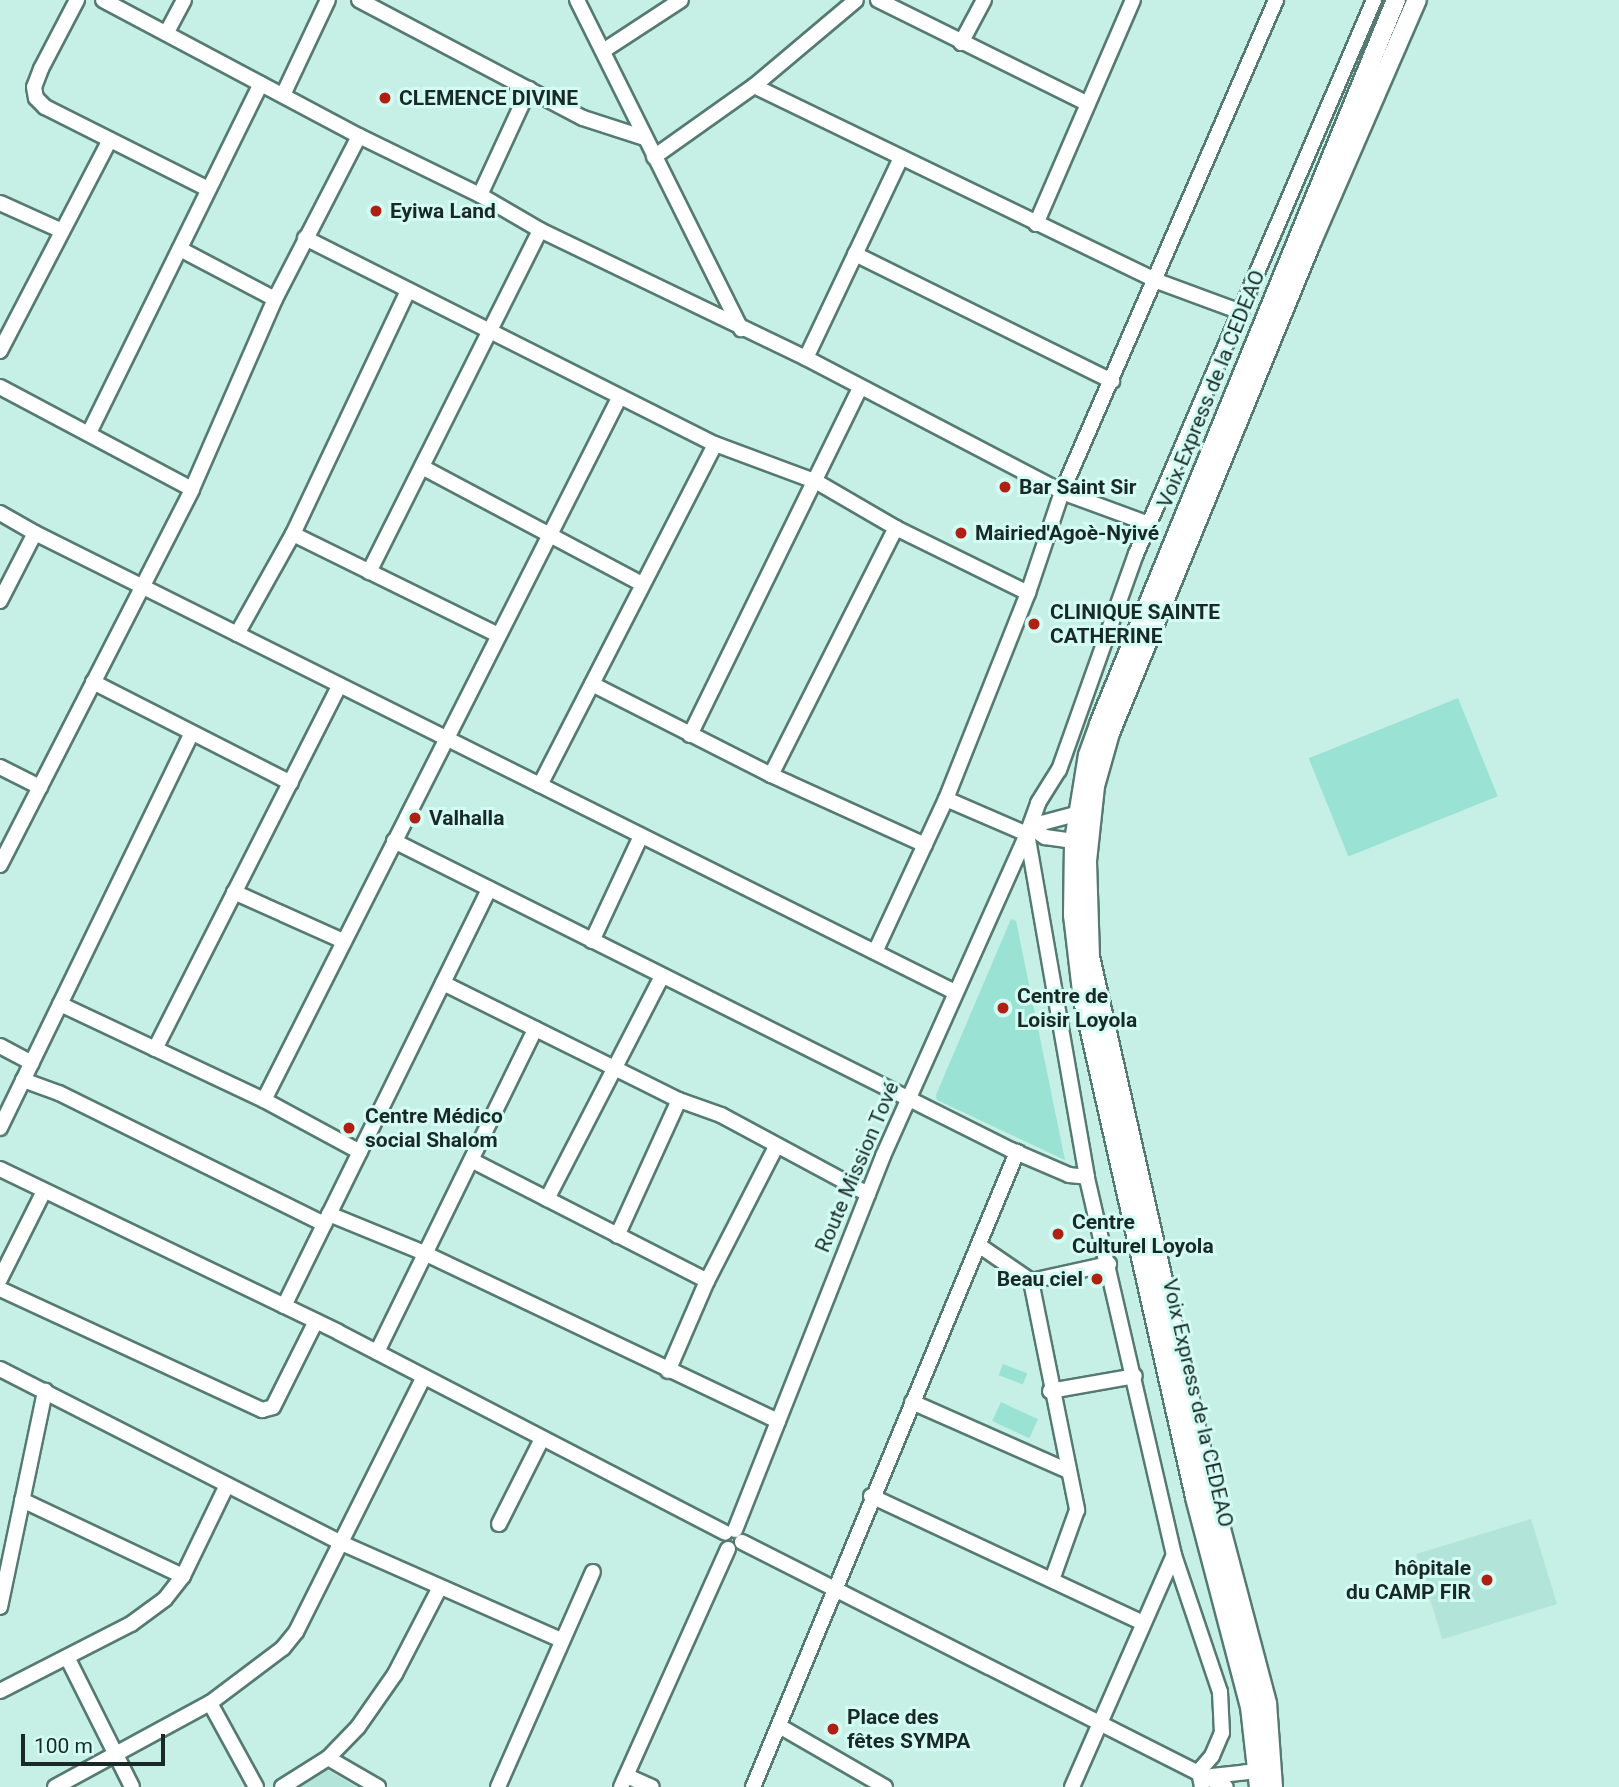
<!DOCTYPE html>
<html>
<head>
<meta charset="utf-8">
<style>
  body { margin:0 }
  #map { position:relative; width:1619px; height:1787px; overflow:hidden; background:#c6efe5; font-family:Roboto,sans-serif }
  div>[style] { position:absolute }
  .built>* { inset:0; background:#b3e4d9; transform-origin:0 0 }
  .green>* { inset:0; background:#9ae3d4; transform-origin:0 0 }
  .roads { filter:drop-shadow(2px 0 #557a72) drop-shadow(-2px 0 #557a72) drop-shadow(0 2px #557a72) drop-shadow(0 -2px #557a72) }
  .minor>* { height:14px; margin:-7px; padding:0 7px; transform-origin:7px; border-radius:7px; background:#fff }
  .major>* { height:18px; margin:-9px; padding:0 9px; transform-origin:9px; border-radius:9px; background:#fff }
  .dots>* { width:19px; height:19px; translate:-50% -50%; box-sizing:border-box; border:4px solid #d3fcf3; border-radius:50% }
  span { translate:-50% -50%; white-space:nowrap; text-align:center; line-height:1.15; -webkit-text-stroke:6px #d3fcf3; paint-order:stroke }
  .poi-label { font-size:21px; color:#192925; font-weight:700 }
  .left { translate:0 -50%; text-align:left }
  .right { translate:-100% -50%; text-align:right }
  .street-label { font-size:21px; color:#192925 }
  .scale { position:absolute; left:21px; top:1734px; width:144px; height:32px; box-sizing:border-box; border:4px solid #192925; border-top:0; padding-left:9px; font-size:21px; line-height:24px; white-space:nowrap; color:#192925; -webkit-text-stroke:5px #d3fcf3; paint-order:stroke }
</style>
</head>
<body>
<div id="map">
  <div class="built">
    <i style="left:1531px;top:1519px;width:89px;height:120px;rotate:73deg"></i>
    <i style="clip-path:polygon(320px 1766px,357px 1787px,298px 1787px)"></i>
  </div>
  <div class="green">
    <i style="left:1458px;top:698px;width:106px;height:161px;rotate:68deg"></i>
    <i style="clip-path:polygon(1011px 919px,1016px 921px,1065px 1160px,937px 1100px,936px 1095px)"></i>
    <i style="left:1003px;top:1364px;width:26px;height:12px;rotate:21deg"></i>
    <i style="left:1001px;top:1402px;width:41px;height:21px;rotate:25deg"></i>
  </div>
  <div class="roads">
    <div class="minor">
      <i style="left:77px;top:0;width:78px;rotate:117.6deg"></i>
      <i style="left:41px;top:69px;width:19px;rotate:111deg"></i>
      <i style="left:34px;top:87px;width:11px;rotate:80deg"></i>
      <i style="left:36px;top:98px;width:13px;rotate:45deg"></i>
      <i style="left:45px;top:107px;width:180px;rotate:26.7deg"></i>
      <i style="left:103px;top:0;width:290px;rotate:28deg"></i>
      <i style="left:359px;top:136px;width:135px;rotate:26deg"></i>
      <i style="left:480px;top:195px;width:69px;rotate:30.3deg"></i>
      <i style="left:540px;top:230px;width:295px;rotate:25.7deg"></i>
      <i style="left:806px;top:358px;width:289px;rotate:27.6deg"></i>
      <i style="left:1062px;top:492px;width:93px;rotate:20.2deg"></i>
      <i style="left:359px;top:0;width:253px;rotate:27.8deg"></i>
      <i style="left:583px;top:118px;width:65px;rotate:17.9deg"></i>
      <i style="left:577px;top:0;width:368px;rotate:63.5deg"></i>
      <i style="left:878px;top:0;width:234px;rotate:26.3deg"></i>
      <i style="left:167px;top:32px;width:36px;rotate:-62deg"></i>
      <i style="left:961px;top:43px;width:49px;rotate:-61.9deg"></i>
      <i style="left:603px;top:51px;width:93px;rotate:-33.2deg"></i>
      <i style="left:754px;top:86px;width:133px;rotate:-40.1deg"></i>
      <i style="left:283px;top:95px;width:105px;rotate:-64.7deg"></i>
      <i style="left:654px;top:157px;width:123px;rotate:-35.4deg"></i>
      <i style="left:754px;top:86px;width:448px;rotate:25.8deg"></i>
      <i style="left:1157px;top:281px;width:90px;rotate:20.3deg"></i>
      <i style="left:480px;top:195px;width:117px;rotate:-65.2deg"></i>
      <i style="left:0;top:203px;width:68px;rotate:24.3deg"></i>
      <i style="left:1036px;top:224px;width:244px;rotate:-66.6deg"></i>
      <i style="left:305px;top:238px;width:459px;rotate:26.7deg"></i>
      <i style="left:715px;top:444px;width:109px;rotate:20.4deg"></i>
      <i style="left:817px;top:482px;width:91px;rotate:30.2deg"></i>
      <i style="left:896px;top:528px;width:147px;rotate:26.2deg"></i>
      <i style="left:180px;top:249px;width:107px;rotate:27.8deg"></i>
      <i style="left:855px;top:254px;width:287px;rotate:26.3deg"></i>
      <i style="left:0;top:351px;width:238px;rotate:-62.5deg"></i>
      <i style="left:806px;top:358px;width:221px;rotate:-64.6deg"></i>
      <i style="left:0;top:387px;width:217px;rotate:28deg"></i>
      <i style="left:89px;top:433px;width:389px;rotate:-63.8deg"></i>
      <i style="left:422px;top:467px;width:249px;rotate:28deg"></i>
      <i style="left:0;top:513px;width:40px;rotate:29.7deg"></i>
      <i style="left:293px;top:534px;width:229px;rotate:26.2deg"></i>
      <i style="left:369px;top:572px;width:382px;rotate:-63.4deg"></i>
      <i style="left:0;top:601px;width:76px;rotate:-62.8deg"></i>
      <i style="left:35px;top:533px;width:1026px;rotate:26.52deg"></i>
      <i style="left:237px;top:634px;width:115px;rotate:-60.8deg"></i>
      <i style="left:293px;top:534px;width:269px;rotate:-64.7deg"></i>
      <i style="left:93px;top:682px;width:222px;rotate:27deg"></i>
      <i style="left:592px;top:684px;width:201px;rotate:26.9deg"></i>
      <i style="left:771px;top:775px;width:169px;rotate:24.4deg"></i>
      <i style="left:690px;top:735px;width:386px;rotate:-63.9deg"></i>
      <i style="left:0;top:767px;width:45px;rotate:26.6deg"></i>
      <i style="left:771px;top:775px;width:277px;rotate:-63.2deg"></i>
      <i style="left:540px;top:785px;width:383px;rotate:-62.8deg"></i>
      <i style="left:946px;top:799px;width:88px;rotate:23.4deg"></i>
      <i style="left:1036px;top:831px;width:11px;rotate:34deg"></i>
      <i style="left:1045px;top:837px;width:29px;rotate:8deg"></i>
      <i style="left:394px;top:841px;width:690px;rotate:26.6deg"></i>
      <i style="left:1011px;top:1150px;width:63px;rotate:23.3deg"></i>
      <i style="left:1069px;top:1175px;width:18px;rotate:6deg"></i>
      <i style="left:0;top:865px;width:422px;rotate:-62.9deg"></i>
      <i style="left:192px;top:489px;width:207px;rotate:-66.4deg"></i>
      <i style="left:275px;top:299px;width:183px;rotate:-62.7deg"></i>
      <i style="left:234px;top:892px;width:120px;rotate:24.2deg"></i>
      <i style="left:592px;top:941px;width:116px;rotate:-65deg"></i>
      <i style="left:875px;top:952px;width:169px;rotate:-65.1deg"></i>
      <i style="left:946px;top:799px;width:222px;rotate:-68.3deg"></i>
      <i style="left:1028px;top:593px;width:107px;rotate:-71.4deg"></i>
      <i style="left:1062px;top:492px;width:537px;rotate:-66.49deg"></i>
      <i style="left:443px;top:983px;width:263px;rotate:26.4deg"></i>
      <i style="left:679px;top:1100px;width:149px;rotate:114.5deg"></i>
      <i style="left:60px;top:1004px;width:225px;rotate:25.2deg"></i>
      <i style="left:264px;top:1100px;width:109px;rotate:28.4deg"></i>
      <i style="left:0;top:1046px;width:36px;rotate:28deg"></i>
      <i style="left:155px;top:1049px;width:408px;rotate:-63.1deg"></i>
      <i style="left:23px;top:1080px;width:38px;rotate:20deg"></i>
      <i style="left:59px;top:1093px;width:296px;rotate:26.3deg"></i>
      <i style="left:264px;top:1100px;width:787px;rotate:-63.17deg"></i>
      <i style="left:679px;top:1100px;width:45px;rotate:19.7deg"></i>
      <i style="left:721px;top:1115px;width:167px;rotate:28.3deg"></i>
      <i style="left:0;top:1128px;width:439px;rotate:-64.1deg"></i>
      <i style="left:473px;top:1161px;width:263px;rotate:27.1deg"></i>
      <i style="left:707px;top:1281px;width:98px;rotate:113.4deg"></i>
      <i style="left:0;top:1169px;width:375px;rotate:25.7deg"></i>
      <i style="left:338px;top:1332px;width:436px;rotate:27.4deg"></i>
      <i style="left:547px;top:1199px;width:251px;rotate:-62.7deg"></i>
      <i style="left:329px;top:1214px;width:103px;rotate:22.3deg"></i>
      <i style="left:424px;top:1253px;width:392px;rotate:25.4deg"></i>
      <i style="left:980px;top:1246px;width:62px;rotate:34.5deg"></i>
      <i style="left:1031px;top:1281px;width:80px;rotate:-12.3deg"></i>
      <i style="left:0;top:1279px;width:98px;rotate:-63.4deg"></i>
      <i style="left:707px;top:1281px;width:151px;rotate:-62.8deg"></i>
      <i style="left:1031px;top:1281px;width:234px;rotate:78.6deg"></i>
      <i style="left:1077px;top:1510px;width:74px;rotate:109.7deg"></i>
      <i style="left:0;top:1289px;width:289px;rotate:24.8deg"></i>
      <i style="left:262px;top:1410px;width:11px;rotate:-15deg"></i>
      <i style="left:273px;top:1407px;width:96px;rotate:-63.4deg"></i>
      <i style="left:284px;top:1306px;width:465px;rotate:-63.8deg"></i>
      <i style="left:377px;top:1352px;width:360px;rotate:-63.9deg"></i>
      <i style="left:0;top:1369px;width:381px;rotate:27deg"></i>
      <i style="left:339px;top:1542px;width:243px;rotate:23.8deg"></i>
      <i style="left:1050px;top:1391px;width:86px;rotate:-10deg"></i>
      <i style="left:912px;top:1402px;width:168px;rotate:23.8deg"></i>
      <i style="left:871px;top:1496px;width:300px;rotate:25deg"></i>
      <i style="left:22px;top:1500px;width:178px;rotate:25.3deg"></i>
      <i style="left:499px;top:1524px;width:95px;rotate:-63.2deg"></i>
      <i style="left:735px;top:1530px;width:402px;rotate:-68.4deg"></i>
      <i style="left:883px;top:1156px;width:353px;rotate:-65.9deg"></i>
      <i style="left:1027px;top:834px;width:19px;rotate:-36deg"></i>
      <i style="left:1042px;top:823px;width:47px;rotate:-14.9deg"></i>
      <i style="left:742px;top:1542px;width:542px;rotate:26.85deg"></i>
      <i style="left:0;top:1607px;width:221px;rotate:-78.2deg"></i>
      <i style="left:67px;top:1657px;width:145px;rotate:63.4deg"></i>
      <i style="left:0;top:1691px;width:147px;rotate:-27.1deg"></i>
      <i style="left:131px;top:1624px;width:42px;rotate:-36.3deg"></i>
      <i style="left:165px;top:1599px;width:29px;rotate:-52deg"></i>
      <i style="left:183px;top:1576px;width:101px;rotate:-64.2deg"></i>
      <i style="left:210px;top:1703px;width:96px;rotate:61.3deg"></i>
      <i style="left:781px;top:1727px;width:120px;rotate:30deg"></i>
      <i style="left:328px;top:1758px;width:58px;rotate:30.1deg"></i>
      <i style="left:627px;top:1776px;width:27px;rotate:24deg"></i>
      <i style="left:1212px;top:1776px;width:45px;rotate:-6.3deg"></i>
      <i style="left:55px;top:1787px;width:176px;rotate:-28.5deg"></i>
      <i style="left:210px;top:1703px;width:91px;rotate:-37deg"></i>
      <i style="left:283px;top:1648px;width:21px;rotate:-51deg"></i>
      <i style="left:296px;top:1632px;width:284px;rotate:-63.4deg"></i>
      <i style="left:282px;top:1787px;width:54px;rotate:-32.2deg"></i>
      <i style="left:328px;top:1758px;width:43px;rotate:-45.9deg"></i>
      <i style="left:358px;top:1727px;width:65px;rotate:-55.1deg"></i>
      <i style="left:395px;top:1674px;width:96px;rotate:-62.6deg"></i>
      <i style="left:498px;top:1787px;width:235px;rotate:-66.2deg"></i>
      <i style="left:621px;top:1787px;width:261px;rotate:-65.8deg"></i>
      <i style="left:753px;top:1787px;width:688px;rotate:-67.42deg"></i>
      <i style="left:1072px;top:1787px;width:253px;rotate:-66.3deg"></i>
      <i style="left:1202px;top:1787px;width:16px;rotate:-101deg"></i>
      <i style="left:1199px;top:1771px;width:20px;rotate:-49deg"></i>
      <i style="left:1212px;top:1756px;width:25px;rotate:-67deg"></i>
      <i style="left:1222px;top:1733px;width:41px;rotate:-92.8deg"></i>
      <i style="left:1220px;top:1692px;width:145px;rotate:-108.6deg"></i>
      <i style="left:1174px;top:1555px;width:388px;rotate:-103deg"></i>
      <i style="left:1087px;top:1177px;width:348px;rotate:-99.9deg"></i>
      <i style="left:1027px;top:834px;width:33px;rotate:-70deg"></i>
      <i style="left:1038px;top:803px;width:39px;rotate:-58deg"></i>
      <i style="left:1059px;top:770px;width:229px;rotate:-70.4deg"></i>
      <i style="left:1136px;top:554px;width:603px;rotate:-66.75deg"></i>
    </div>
    <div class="major">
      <i style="left:1259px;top:1787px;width:81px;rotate:-96.4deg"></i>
      <i style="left:1250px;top:1707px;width:217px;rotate:-104.7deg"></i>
      <i style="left:1195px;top:1497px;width:509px;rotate:-102.7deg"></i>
      <i style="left:1083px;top:1000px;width:86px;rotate:-96.7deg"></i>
      <i style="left:1073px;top:915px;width:74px;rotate:-89.2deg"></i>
      <i style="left:1074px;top:841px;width:87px;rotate:-80.8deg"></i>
      <i style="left:1088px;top:755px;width:33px;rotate:-70deg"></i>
      <i style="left:1099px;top:724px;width:783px;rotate:-67.7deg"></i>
      <i style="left:1273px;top:1787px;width:84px;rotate:-94.1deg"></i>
      <i style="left:1267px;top:1703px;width:227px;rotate:-104.8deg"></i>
      <i style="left:1209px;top:1484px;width:540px;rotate:-102.72deg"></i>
      <i style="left:1090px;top:957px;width:96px;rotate:-91.8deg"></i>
      <i style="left:1087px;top:861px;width:75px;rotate:-83.9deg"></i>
      <i style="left:1095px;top:786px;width:55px;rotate:-74.2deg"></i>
      <i style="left:1110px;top:733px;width:532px;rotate:-67.68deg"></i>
      <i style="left:1312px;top:241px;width:263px;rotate:-66.5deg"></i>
    </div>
  </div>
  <div class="dots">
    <i style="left:385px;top:98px;background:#af1f12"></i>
    <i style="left:376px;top:211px;background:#af1f12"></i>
    <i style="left:1005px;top:487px;background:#af1f12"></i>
    <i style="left:961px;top:533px;background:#af1f12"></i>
    <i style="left:1034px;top:624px;background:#af1f12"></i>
    <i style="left:415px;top:818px;background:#af1f12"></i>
    <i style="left:1003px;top:1008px;background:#af1f12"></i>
    <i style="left:349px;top:1128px;background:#af1f12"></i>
    <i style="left:1058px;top:1234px;background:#af1f12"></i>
    <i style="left:1097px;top:1279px;background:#af1f12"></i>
    <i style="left:1487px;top:1580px;background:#af1f12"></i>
    <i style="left:833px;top:1729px;background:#af1f12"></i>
  </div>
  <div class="poi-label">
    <span class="left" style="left:399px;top:98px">CLEMENCE DIVINE</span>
    <span class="left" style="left:390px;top:211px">Eyiwa Land</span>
    <span class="left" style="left:1019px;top:487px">Bar Saint Sir</span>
    <span class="left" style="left:975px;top:533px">Mairied'Agoè-Nyivé</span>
    <span class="left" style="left:1050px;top:624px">CLINIQUE SAINTE<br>CATHERINE</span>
    <span class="left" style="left:429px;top:818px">Valhalla</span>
    <span class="left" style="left:1017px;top:1008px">Centre de<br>Loisir Loyola</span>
    <span class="left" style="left:365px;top:1128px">Centre Médico<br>social Shalom</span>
    <span class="left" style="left:1072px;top:1234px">Centre<br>Culturel Loyola</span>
    <span class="right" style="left:1083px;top:1279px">Beau ciel</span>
    <span class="right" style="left:1471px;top:1580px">hôpitale<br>du CAMP FIR</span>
    <span class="left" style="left:847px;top:1729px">Place des<br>fêtes SYMPA</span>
  </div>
  <div class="street-label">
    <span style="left:1211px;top:389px;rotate:-68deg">Voix Express de la CEDEAO</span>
    <span style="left:857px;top:1167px;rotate:-67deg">Route Mission Tové</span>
    <span style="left:1198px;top:1403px;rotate:77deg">Voix Express de la CEDEAO</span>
  </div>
  <div class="scale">100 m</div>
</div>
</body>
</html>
